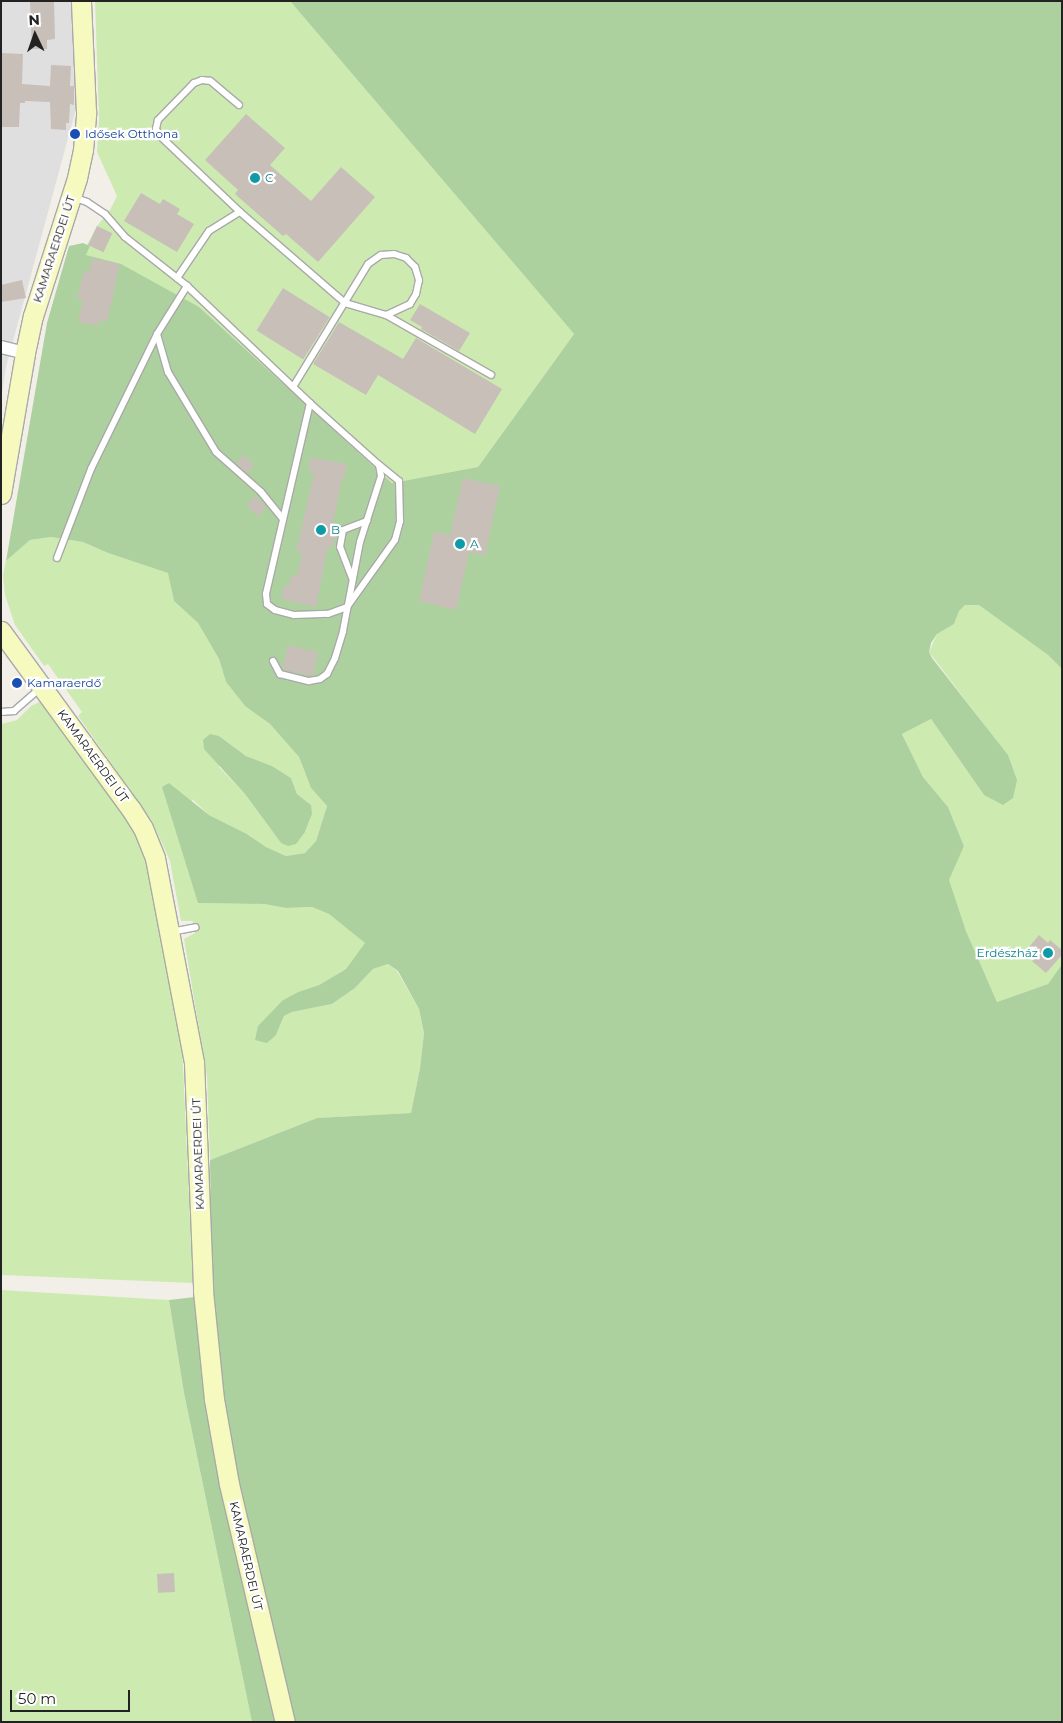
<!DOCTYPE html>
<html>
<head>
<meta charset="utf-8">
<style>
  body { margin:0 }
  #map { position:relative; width:1063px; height:1723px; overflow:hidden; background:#f2efe9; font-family:Montserrat,sans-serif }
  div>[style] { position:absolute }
  .residential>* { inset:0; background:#e0dfdf }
  .grass>* { inset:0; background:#cdebb0 }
  .forest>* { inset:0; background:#add19e }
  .building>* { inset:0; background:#c7bfb8; transform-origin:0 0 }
  .roads { filter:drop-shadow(1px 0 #a9a9a9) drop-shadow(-1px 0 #a9a9a9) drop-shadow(0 1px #a9a9a9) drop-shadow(0 -1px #a9a9a9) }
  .lane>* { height:6px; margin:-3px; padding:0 3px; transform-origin:3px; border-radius:3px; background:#fff }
  .street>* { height:12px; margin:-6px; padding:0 6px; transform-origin:6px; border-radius:6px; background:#fff }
  .secondary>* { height:19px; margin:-9.5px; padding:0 9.5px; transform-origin:9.5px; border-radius:9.5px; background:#f7fabf }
  .dots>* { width:14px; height:14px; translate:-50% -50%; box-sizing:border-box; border:2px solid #fff; border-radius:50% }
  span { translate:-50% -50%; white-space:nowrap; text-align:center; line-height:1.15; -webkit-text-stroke:4.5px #fff; paint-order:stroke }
  .transit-label { font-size:12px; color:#164399 }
  .left { translate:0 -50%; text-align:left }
  .culture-label { font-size:12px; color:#0d838f }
  .right { translate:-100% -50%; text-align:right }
  .street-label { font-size:12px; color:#222 }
  .frame { position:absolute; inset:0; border:2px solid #222; pointer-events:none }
  .north { position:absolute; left:10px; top:10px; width:50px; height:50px; -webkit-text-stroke:4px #fff; paint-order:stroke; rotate:357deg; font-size:14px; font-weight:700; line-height:20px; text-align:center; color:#222 }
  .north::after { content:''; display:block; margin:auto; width:18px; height:22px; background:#222; clip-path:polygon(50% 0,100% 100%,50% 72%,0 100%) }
  .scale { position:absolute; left:10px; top:1690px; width:120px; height:22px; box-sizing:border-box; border:2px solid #222; border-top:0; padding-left:6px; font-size:15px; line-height:18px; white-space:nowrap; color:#222; -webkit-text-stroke:4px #fff; paint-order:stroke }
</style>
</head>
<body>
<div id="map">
  <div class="residential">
    <i style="clip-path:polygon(1px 1px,72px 1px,77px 105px,6px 367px,1px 399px)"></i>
  </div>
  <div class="grass">
    <i style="clip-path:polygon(95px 1px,290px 1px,574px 334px,478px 467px,392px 483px,341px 436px,86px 255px,89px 247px,87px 245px,97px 226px,110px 210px,117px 196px,97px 152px,99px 119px)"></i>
    <i style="clip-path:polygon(evenodd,51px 537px,83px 542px,108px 553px,169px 573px,174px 601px,198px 623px,219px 659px,226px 682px,245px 706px,270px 724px,299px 757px,311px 788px,327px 806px,316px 841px,305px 853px,286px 856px,266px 847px,247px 834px,209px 815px,192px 799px,198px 903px,264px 904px,286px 908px,312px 907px,329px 914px,366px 943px,346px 969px,319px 985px,298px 992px,283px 1000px,276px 1035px,284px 1016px,292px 1012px,332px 1004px,355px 988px,373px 969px,388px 964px,397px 971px,419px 1009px,424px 1033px,420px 1068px,411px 1113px,317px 1118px,210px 1160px,207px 1076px,184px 939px,195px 933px,193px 921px,181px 921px,170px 861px,152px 821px,78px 716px,82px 712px,48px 664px,44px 666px,15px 625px,5px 595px,3px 575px,6px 561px,30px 540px,51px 537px,219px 736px,246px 756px,272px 766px,291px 778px,297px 794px,311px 805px,310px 820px,305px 832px,281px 843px,245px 794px,219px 767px,219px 736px)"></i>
    <i style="clip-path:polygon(965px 605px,980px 605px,1048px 655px,1062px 669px,1062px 964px,1048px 984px,997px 1002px,966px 931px,948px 879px,964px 846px,948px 807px,923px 777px,902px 734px,931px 719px,984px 795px,1008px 756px,929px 652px,937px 634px,954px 624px,959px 610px)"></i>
    <i style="clip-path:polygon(39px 702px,45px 705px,134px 827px,148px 861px,182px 1045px,193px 1283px,1px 1275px,1px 724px,17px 720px,31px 706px)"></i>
    <i style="clip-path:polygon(1px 1290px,169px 1300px,184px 1393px,252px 1722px,1px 1722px)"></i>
  </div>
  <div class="forest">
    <i style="clip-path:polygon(290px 1px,1062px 1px,1062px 669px,1048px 655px,979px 605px,965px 605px,959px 611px,954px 624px,937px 634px,931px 643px,929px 652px,932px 658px,1008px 755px,1017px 780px,1013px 798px,1003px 805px,984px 795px,931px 719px,902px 734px,923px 777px,948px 807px,964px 846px,949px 880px,966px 931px,997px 1002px,1048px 984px,1062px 964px,1062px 1722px,252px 1722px,184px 1393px,169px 1300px,212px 1295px,210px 1160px,317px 1118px,411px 1113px,420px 1068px,424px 1033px,419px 1009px,398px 971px,388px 964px,373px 969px,355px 988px,332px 1004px,292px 1012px,284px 1016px,276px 1035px,267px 1043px,255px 1040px,258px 1026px,283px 1000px,298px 992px,319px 985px,346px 969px,365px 943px,329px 914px,312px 907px,286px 908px,264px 904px,198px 903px,162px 787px,169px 783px,209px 815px,247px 834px,266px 847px,286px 856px,305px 853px,316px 841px,327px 806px,311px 788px,299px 757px,270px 724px,245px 706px,226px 682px,219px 659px,198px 623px,174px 601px,168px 573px,108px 553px,83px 542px,51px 537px,30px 540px,6px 561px,47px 323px,69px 246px,83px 243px,90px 246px,86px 255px,121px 264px,199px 307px,392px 483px,478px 467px,574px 334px)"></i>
    <i style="clip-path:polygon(210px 734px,219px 736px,246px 756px,272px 766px,291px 778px,297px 794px,311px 805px,312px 814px,305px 832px,296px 844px,288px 846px,281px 843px,245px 794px,204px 749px,203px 740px)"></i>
  </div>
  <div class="building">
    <i style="clip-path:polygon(30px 1px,54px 1px,55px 39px,47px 40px,47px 49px,32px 49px)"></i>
    <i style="clip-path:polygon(1px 53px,23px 54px,22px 84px,50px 86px,51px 65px,71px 66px,70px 86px,74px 86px,74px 105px,70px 104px,69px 123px,66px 123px,66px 130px,51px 129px,50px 102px,25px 101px,25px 103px,20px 103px,19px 127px,1px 127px)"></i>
    <i style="clip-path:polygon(246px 114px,285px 148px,270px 165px,311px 201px,341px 167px,375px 197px,318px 262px,286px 234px,283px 236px,235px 194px,238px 190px,205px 160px)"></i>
    <i style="clip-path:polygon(141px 193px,160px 204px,163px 199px,180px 209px,177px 214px,194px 224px,177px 252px,124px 221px)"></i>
    <i style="left:97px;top:226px;width:17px;height:21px;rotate:25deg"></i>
    <i style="clip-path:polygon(92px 258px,120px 264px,107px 322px,99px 320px,98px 326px,78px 322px,83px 300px,77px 298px,84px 271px,89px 272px)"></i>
    <i style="clip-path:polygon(22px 280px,26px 298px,1px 302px,1px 285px)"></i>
    <i style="left:283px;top:288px;width:55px;height:50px;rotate:32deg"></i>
    <i style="clip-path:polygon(420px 304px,470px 333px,459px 351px,421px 329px,422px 327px,410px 320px)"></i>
    <i style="clip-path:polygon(339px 322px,403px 359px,416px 338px,502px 389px,475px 434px,378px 375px,366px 395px,313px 364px)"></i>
    <i style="left:243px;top:455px;width:15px;height:11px;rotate:42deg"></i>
    <i style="clip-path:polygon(311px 457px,347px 464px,344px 479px,342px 478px,333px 524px,338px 525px,333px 547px,328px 546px,316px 607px,281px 599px,284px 585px,289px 586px,291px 575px,297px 576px,302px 553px,296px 552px,314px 472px,308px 471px)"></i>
    <i style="clip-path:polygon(463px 478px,500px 486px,485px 556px,469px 552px,456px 610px,419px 601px,434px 531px,450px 535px)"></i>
    <i style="left:255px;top:496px;width:16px;height:13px;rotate:43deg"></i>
    <i style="left:288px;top:645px;width:31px;height:25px;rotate:13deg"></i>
    <i style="clip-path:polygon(1039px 935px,1048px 943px,1050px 940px,1062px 950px,1062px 955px,1046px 973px,1032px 961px,1038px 955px,1029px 947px)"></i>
    <i style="left:174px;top:1573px;width:19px;height:17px;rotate:87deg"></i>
  </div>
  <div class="roads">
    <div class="lane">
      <i style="left:239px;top:105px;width:38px;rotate:-140deg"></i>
      <i style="left:210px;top:81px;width:8px;rotate:-173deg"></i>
      <i style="left:202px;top:80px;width:9px;rotate:159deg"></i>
      <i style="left:194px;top:83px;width:52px;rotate:134.2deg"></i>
      <i style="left:158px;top:120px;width:9px;rotate:103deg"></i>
      <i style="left:156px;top:129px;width:7px;rotate:63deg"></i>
      <i style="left:159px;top:135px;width:112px;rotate:43.5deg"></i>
      <i style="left:240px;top:212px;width:139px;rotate:40.9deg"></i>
      <i style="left:345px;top:303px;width:43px;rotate:16.3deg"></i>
      <i style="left:386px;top:315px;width:121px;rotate:29.7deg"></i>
      <i style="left:73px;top:197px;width:15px;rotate:20deg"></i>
      <i style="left:87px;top:202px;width:22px;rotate:34deg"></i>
      <i style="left:105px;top:214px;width:30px;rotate:49deg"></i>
      <i style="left:125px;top:237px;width:79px;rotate:38.3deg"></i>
      <i style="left:187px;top:286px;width:170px;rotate:43.6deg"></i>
      <i style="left:310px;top:403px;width:196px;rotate:103deg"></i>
      <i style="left:266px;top:594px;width:10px;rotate:84deg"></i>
      <i style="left:267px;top:604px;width:10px;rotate:37deg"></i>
      <i style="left:275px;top:610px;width:20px;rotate:15deg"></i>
      <i style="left:294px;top:615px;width:34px;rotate:-2deg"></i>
      <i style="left:328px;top:614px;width:20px;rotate:-20deg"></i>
      <i style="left:347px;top:607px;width:82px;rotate:-54.4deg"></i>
      <i style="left:395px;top:540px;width:20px;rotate:-75deg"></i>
      <i style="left:400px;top:521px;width:40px;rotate:-91.4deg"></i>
      <i style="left:399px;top:481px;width:26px;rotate:-141deg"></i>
      <i style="left:177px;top:278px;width:57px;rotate:-55.8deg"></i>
      <i style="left:209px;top:231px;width:36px;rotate:-32deg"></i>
      <i style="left:157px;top:334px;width:40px;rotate:74deg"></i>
      <i style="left:168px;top:372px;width:93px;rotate:59deg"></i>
      <i style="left:216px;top:452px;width:60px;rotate:41.6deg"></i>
      <i style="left:261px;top:492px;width:35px;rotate:51deg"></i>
      <i style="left:293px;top:387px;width:144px;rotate:-58.6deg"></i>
      <i style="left:368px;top:264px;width:16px;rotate:-35deg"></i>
      <i style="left:381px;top:255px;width:13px;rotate:-4deg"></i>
      <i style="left:394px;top:254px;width:13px;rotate:18deg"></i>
      <i style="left:406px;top:258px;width:13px;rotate:45deg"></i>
      <i style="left:415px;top:267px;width:14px;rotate:73deg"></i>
      <i style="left:419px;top:280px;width:14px;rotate:102deg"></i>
      <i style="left:416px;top:294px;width:12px;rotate:121deg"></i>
      <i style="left:410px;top:304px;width:26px;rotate:155deg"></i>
      <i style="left:57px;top:558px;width:95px;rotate:-69.1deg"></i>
      <i style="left:91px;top:469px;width:150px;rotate:-63.9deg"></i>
      <i style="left:157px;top:334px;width:57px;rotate:-58deg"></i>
      <i style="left:352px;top:578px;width:33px;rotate:-111deg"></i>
      <i style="left:340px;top:547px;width:17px;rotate:-80deg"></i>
      <i style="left:343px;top:530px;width:26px;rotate:-21deg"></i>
      <i style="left:273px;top:661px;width:15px;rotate:62deg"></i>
      <i style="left:280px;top:674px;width:30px;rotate:14deg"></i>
      <i style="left:309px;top:681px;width:11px;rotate:-10deg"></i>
      <i style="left:320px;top:679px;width:9px;rotate:-36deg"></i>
      <i style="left:327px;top:674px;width:18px;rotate:-63deg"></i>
      <i style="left:335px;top:658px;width:28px;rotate:-73deg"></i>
      <i style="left:343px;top:631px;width:91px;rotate:-79.2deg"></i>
      <i style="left:360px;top:542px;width:69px;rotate:-72.3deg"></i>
      <i style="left:381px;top:476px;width:11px;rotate:-100deg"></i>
      <i style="left:379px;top:465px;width:93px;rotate:-138.1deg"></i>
      <i style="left:1px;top:712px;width:13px;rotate:-4deg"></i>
      <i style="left:14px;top:711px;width:33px;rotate:-41deg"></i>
      <i style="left:171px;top:932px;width:25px;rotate:-11deg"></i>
    </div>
    <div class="street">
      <i style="left:1px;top:347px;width:25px;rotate:14deg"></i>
    </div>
    <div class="secondary">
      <i style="left:1px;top:494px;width:143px;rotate:-80.3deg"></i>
      <i style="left:25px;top:353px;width:38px;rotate:-78deg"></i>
      <i style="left:33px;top:316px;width:145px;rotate:-72.3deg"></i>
      <i style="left:77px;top:178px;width:29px;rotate:-78deg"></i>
      <i style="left:83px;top:150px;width:38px;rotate:-85deg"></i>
      <i style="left:86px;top:112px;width:111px;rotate:-92.6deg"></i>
      <i style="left:1px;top:631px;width:220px;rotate:53.9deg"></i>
      <i style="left:131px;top:809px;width:22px;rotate:58deg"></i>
      <i style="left:143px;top:828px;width:32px;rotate:68deg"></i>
      <i style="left:155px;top:858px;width:208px;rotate:79.2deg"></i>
      <i style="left:194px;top:1062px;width:229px;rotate:87.7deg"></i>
      <i style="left:203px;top:1291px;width:109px;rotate:84.2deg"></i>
      <i style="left:214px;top:1399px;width:86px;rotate:80deg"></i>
      <i style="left:229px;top:1484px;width:244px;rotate:76.8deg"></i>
    </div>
  </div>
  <div class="dots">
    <i style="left:75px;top:134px;background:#1a4fb4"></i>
    <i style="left:255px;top:178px;background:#0f9aa8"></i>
    <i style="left:321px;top:530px;background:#0f9aa8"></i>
    <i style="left:460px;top:544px;background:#0f9aa8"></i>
    <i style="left:17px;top:683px;background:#1a4fb4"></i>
    <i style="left:1048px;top:953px;background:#0f9aa8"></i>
  </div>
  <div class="transit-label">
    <span class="left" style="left:85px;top:134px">Idősek Otthona</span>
    <span class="left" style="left:27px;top:683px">Kamaraerdő</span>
  </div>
  <div class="culture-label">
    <span class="left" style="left:265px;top:178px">C</span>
    <span class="left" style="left:331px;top:530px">B</span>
    <span class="left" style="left:470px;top:544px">A</span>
    <span class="right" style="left:1038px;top:953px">Erdészház</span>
  </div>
  <div class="street-label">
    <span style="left:54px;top:249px;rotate:-72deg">KAMARAERDEI ÚT</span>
    <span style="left:93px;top:756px;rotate:54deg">KAMARAERDEI ÚT</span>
    <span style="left:198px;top:1154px;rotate:-92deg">KAMARAERDEI ÚT</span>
    <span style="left:246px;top:1556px;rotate:77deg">KAMARAERDEI ÚT</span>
  </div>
  <div class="frame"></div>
  <div class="north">N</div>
  <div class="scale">50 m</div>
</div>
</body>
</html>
